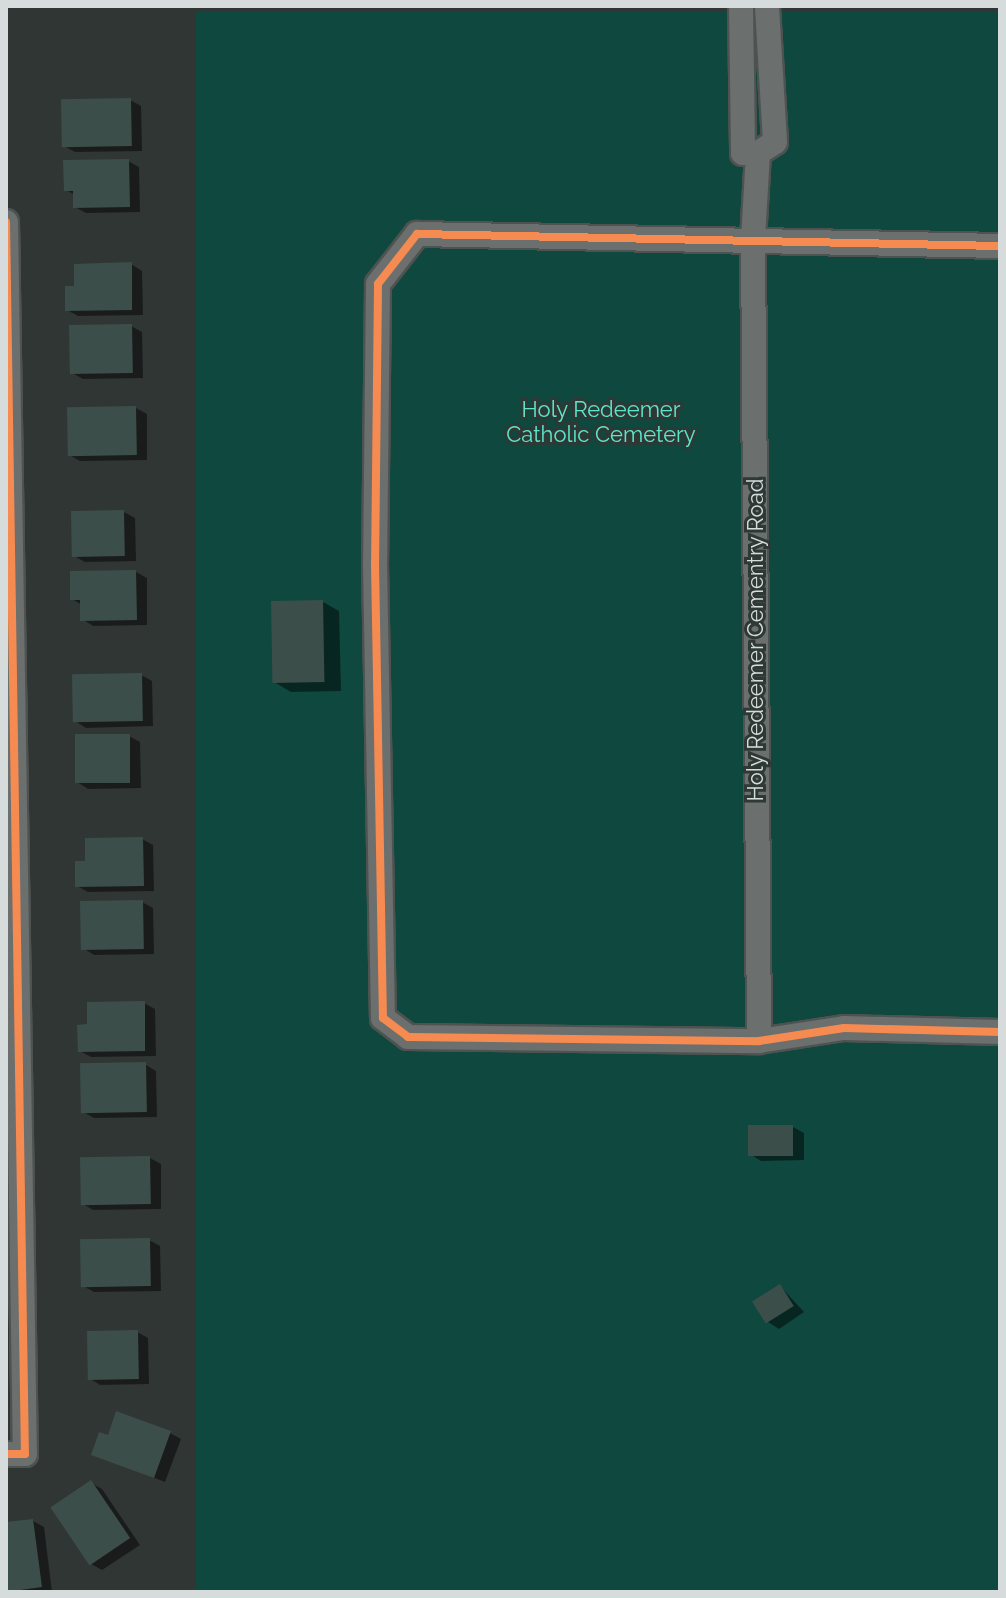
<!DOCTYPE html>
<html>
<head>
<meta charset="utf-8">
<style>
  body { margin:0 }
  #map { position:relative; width:1006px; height:1598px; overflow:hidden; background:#303634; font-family:Raleway,sans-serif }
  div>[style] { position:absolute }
  .green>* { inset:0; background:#0f483e; transform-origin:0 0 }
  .shadow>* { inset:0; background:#0007 }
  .building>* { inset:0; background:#3c4e4a; transform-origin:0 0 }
  .roads { filter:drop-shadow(2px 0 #4e5351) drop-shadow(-2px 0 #4e5351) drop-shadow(0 2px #4e5351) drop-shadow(0 -2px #4e5351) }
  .minor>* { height:24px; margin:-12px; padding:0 12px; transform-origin:12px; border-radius:12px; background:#6b6f6e }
  .cycleway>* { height:8px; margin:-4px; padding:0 4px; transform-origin:4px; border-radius:4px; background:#f68b52 }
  span { translate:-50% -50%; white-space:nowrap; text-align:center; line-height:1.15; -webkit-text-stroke:6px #2e3835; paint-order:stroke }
  .park-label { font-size:22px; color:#5be7cb }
  .street-label { font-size:22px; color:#d6dcdb }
  .frame { position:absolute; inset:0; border:8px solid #d6dcdb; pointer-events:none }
</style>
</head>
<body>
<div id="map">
  <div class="green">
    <i style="left:1000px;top:11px;width:1581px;height:804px;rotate:90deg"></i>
  </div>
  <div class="shadow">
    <i style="clip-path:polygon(130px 100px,141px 106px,142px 151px,75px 152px,64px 146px)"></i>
    <i style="clip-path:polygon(128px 161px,139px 167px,140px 212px,86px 213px,75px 207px,75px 195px,66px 190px)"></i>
    <i style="clip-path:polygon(131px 264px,142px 271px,143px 315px,78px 316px,67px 310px,76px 288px)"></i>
    <i style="clip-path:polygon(131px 326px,142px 332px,143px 378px,83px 379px,72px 373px)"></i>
    <i style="clip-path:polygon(136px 408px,147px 414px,147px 460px,80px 461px,69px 455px)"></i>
    <i style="clip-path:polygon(124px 512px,135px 518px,136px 561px,85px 562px,74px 556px)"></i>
    <i style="clip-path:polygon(136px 572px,147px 578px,147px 625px,93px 626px,82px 619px,82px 605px,72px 599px)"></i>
    <i style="clip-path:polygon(323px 602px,339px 611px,341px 691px,291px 692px,274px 682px)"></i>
    <i style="clip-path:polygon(141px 675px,152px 681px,153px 726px,86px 728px,75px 721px)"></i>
    <i style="clip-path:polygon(129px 736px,140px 742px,141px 788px,88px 789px,77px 782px)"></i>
    <i style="clip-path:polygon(142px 839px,153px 845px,154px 891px,88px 892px,77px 886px,87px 863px)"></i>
    <i style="clip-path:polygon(142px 902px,153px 908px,154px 954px,94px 955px,83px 948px)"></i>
    <i style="clip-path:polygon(144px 1003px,155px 1009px,156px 1056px,91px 1057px,80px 1051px,89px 1026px)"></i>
    <i style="clip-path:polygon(146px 1065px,156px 1071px,157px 1117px,94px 1118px,83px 1112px)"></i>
    <i style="clip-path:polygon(793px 1127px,804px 1133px,804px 1160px,761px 1161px,750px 1154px)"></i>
    <i style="clip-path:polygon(150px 1158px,161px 1164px,161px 1209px,93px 1210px,83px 1204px)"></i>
    <i style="clip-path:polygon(149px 1240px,160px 1246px,161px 1291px,94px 1292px,83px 1286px)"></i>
    <i style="clip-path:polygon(780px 1286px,804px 1312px,779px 1329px,768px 1322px)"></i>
    <i style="clip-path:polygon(137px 1332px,148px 1338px,149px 1384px,100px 1385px,89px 1378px)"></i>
    <i style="clip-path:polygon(170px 1433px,181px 1439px,165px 1482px,93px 1454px,109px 1437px)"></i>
    <i style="clip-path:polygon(91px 1483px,102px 1489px,140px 1545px,102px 1570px,91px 1564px)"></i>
    <i style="clip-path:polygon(33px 1521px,44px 1527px,52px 1592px,6px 1592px,6px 1524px)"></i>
  </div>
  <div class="building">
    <i style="left:131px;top:98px;width:48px;height:70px;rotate:89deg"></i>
    <i style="clip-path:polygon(129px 159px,130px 207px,73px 208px,73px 191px,64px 191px,63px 160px)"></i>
    <i style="clip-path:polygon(132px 262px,132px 310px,65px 311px,65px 286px,74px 286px,74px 264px)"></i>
    <i style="left:132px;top:324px;width:49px;height:63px;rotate:89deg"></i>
    <i style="left:136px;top:406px;width:49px;height:69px;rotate:89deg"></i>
    <i style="left:124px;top:510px;width:46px;height:53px;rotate:89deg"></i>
    <i style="clip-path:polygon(136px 570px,137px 620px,80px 621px,80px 600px,70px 600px,70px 571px)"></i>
    <i style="left:323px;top:600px;width:82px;height:52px;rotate:89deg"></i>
    <i style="left:142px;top:673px;width:48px;height:70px;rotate:89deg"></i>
    <i style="left:130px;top:734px;width:49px;height:55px;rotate:90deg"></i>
    <i style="clip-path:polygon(143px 837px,144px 886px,75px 887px,75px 861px,85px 861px,85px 838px)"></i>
    <i style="left:143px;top:900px;width:49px;height:63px;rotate:89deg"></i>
    <i style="clip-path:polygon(145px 1001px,145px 1051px,78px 1052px,77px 1025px,87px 1024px,87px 1002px)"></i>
    <i style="left:146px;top:1062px;width:50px;height:66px;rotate:89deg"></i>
    <i style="left:748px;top:1125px;width:45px;height:31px"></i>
    <i style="left:150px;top:1156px;width:48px;height:70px;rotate:89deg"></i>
    <i style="left:150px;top:1238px;width:48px;height:70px;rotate:89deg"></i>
    <i style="left:780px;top:1284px;width:26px;height:33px;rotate:58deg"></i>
    <i style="left:138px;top:1330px;width:49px;height:51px;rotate:89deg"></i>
    <i style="clip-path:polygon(116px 1411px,171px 1431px,154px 1478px,91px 1455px,99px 1432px,108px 1435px)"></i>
    <i style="left:91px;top:1480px;width:70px;height:49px;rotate:56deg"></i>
    <i style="clip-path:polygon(33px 1519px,42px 1587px,6px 1592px,6px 1522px)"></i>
  </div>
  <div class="roads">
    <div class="minor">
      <i style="left:741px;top:6px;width:147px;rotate:89.2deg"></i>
      <i style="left:743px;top:153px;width:15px"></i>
      <i style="left:758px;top:153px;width:20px;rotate:-33deg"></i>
      <i style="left:775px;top:142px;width:136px;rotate:-93.4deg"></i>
      <i style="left:758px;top:153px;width:86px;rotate:93.3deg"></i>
      <i style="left:753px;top:239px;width:802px;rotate:89.57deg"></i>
      <i style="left:6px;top:222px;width:1232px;rotate:89.12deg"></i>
      <i style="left:25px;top:1454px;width:19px;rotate:180deg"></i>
      <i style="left:1000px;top:246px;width:583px;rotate:-178.82deg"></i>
      <i style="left:417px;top:234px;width:63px;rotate:128deg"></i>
      <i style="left:378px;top:284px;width:279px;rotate:90.6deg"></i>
      <i style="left:375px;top:563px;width:455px;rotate:89deg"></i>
      <i style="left:383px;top:1018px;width:31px;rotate:37deg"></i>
      <i style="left:408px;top:1037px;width:351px;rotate:0.7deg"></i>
      <i style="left:759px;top:1041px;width:86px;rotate:-8.7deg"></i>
      <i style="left:844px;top:1028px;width:156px;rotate:1.5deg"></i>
    </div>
  </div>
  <div class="cycleway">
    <i style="left:6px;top:222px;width:1232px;rotate:89.12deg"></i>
    <i style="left:25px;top:1454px;width:19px;rotate:180deg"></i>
    <i style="left:1000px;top:246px;width:583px;rotate:-178.82deg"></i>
    <i style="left:417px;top:234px;width:63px;rotate:128deg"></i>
    <i style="left:378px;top:284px;width:279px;rotate:90.6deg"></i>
    <i style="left:375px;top:563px;width:455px;rotate:89deg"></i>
    <i style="left:383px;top:1018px;width:31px;rotate:37deg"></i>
    <i style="left:408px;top:1037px;width:351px;rotate:0.7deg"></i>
    <i style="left:759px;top:1041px;width:86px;rotate:-8.7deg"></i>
    <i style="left:844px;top:1028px;width:156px;rotate:1.5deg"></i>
  </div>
  <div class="park-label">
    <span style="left:601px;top:422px">Holy Redeemer<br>Catholic Cemetery</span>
  </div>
  <div class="street-label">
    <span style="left:756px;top:640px;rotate:-90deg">Holy Redeemer Cementry Road</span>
  </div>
  <div class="frame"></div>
</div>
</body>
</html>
